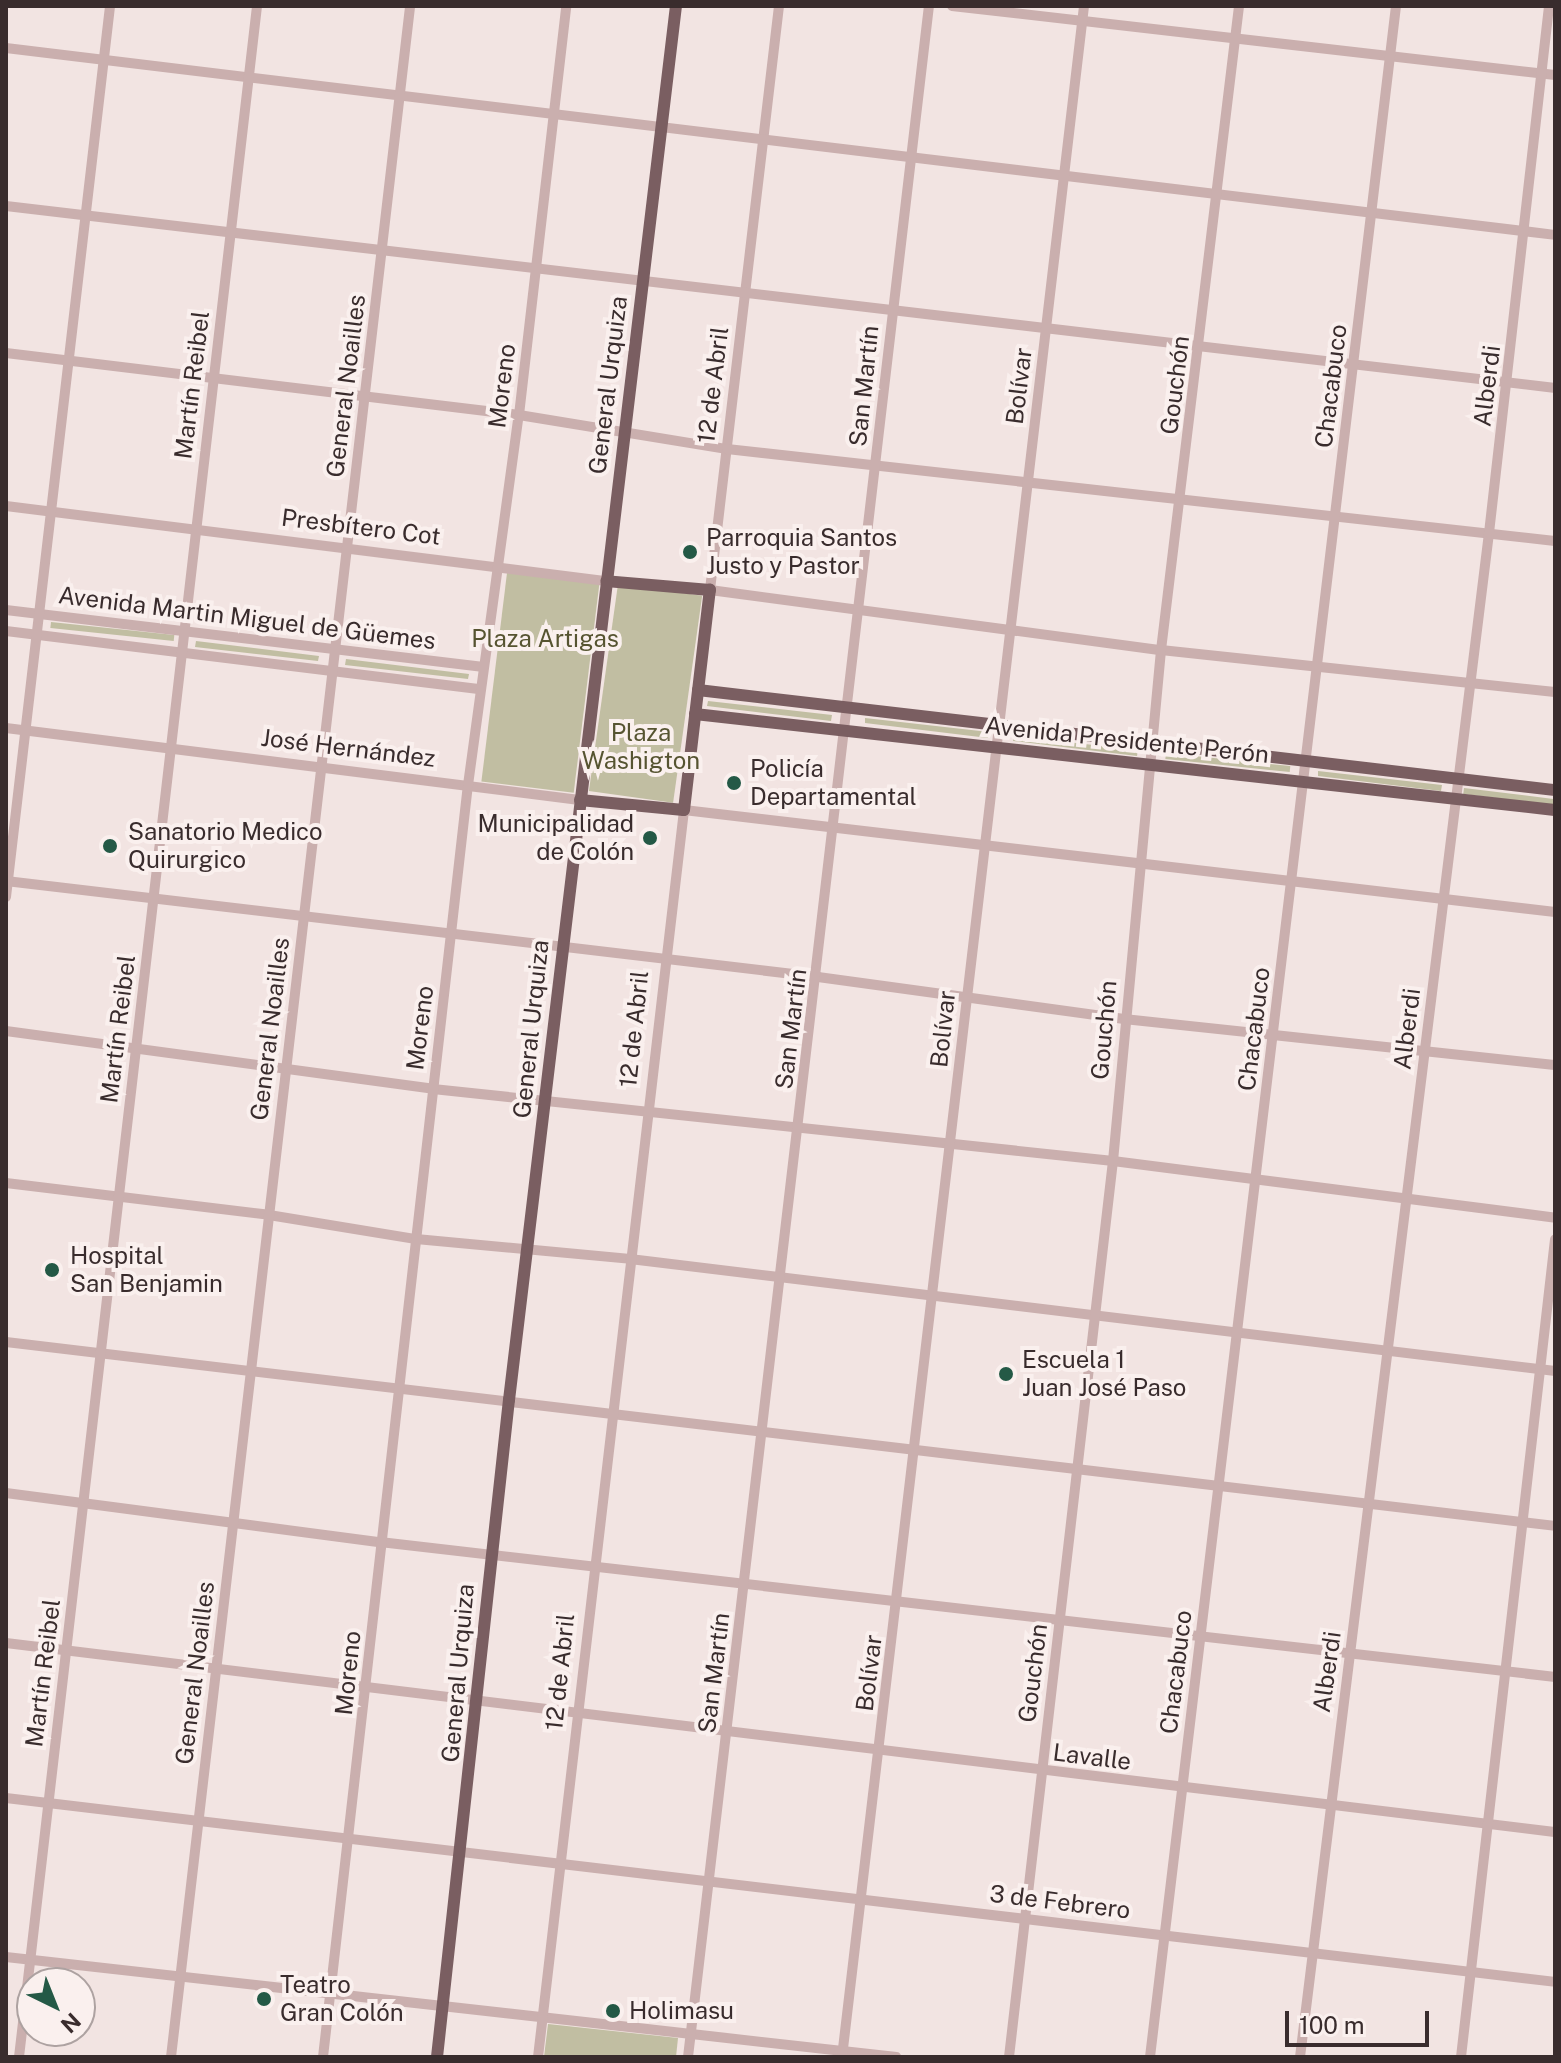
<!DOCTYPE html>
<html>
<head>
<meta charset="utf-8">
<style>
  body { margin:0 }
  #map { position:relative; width:1561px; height:2063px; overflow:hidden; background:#f2e4e2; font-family:"Public Sans",sans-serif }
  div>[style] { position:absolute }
  .green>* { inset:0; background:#c1bea2; transform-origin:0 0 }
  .minor>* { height:10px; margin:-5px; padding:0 5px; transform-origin:5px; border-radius:5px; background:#caafae }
  .major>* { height:12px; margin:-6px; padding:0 6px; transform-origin:6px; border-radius:6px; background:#7a5e61 }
  .dots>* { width:22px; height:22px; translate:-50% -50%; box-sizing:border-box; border:4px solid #faf0ee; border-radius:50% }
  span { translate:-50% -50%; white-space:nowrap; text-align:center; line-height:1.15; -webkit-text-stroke:8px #faf0ee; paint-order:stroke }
  .street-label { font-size:24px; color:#392c2d }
  .poi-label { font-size:24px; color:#392c2d }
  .left { translate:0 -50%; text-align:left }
  .right { translate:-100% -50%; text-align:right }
  .park-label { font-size:24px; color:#565431 }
  .frame { position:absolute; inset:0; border:8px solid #392c2d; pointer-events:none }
  .north { position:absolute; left:16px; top:1967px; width:80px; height:80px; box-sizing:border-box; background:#faf0ee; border:2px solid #ada2a1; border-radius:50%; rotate:137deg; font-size:22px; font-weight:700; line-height:32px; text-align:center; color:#392c2d }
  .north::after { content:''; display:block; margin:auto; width:28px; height:36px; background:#245946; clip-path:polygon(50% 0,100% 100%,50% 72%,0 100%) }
  .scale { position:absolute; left:1285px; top:2011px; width:144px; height:36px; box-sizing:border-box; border:4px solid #392c2d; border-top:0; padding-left:10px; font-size:24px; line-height:28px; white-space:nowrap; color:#392c2d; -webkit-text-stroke:6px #faf0ee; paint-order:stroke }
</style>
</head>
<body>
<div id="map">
  <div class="green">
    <i style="left:507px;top:573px;width:93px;height:210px;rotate:7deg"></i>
    <i style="left:618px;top:584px;width:85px;height:209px;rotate:8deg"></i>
    <i style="left:51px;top:622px;width:124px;height:6px;rotate:6deg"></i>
    <i style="clip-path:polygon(196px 641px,319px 656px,318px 661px,195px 647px)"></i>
    <i style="clip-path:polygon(346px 659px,469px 674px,468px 679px,345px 665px)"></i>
    <i style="clip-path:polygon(708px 701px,832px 715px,831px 721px,707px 706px)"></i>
    <i style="clip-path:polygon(865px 718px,989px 732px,988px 738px,865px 723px)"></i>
    <i style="clip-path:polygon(1014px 736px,1138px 750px,1137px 756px,1013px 741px)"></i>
    <i style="left:1166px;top:753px;width:125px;height:6px;rotate:6deg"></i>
    <i style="clip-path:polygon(1318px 771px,1442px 785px,1441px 791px,1318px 776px)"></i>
    <i style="left:1464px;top:788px;width:92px;height:6px;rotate:7deg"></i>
    <i style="clip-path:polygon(548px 2024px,678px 2038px,676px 2057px,544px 2057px)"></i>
  </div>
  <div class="minor">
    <i style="left:779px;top:6px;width:588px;rotate:96.74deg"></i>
    <i style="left:710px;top:590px;width:455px;rotate:7.6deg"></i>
    <i style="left:1161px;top:650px;width:396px;rotate:6.1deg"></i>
    <i style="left:952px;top:6px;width:607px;rotate:6.53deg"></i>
    <i style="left:6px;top:48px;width:1560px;rotate:6.88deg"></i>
    <i style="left:6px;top:206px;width:1560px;rotate:6.7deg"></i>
    <i style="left:6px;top:353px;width:517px;rotate:6.89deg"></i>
    <i style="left:519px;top:415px;width:211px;rotate:9.3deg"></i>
    <i style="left:727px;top:449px;width:833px;rotate:6.34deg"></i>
    <i style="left:6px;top:506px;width:605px;rotate:7.13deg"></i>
    <i style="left:6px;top:610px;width:481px;rotate:6.8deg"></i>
    <i style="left:6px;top:631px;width:478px;rotate:7deg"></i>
    <i style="left:6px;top:728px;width:578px;rotate:7.15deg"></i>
    <i style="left:6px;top:881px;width:818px;rotate:6.74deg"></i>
    <i style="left:818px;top:977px;width:309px;rotate:7.8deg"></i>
    <i style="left:1124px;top:1019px;width:433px;rotate:6.1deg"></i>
    <i style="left:6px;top:897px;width:897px;rotate:-83.34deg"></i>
    <i style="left:6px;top:1031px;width:431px;rotate:7.7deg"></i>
    <i style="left:433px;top:1089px;width:684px;rotate:6.04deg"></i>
    <i style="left:1113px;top:1161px;width:446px;rotate:7.3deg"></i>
    <i style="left:6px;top:1183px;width:265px;rotate:6.9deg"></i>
    <i style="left:269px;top:1215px;width:149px;rotate:9.3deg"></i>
    <i style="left:416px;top:1239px;width:215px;rotate:5.3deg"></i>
    <i style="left:630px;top:1259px;width:932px;rotate:6.9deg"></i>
    <i style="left:6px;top:1342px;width:1560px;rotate:6.77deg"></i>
    <i style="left:6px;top:1493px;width:377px;rotate:7.5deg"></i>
    <i style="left:380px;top:1542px;width:1183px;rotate:6.55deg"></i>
    <i style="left:6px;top:1643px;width:1560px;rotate:6.96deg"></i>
    <i style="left:6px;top:1798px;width:1560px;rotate:6.77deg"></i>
    <i style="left:6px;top:1957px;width:896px;rotate:6.41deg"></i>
    <i style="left:19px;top:2057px;width:2065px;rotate:-83.38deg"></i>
    <i style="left:171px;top:2057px;width:2065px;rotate:-83.35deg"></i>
    <i style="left:323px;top:2057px;width:1280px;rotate:-83.5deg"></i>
    <i style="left:468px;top:785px;width:373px;rotate:-82.2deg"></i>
    <i style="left:519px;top:415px;width:412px;rotate:-83.4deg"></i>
    <i style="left:538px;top:2057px;width:1256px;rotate:-83.32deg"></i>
    <i style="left:684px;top:810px;width:877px;rotate:6.68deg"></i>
    <i style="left:688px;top:2057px;width:2065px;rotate:-83.3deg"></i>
    <i style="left:842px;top:2057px;width:2065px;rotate:-83.27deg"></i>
    <i style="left:1009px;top:2057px;width:902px;rotate:-83.38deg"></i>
    <i style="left:1113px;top:1161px;width:513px;rotate:-84.63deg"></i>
    <i style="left:1161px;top:650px;width:649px;rotate:-83.09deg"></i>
    <i style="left:1150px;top:2057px;width:2066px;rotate:-83.16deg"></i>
    <i style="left:1300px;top:2057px;width:1536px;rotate:-82.93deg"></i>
    <i style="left:1489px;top:533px;width:530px;rotate:-83.5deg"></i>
    <i style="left:1461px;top:2057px;width:823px;rotate:-83.44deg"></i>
  </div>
  <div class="major">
    <i style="left:698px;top:690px;width:863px;rotate:6.66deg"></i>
    <i style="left:695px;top:714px;width:865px;rotate:6.37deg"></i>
    <i style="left:580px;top:800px;width:104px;rotate:5.5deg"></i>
    <i style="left:684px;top:810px;width:222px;rotate:-83.3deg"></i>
    <i style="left:710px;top:590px;width:104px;rotate:-175.1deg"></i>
    <i style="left:437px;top:2057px;width:661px;rotate:-83.75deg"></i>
    <i style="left:509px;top:1400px;width:1404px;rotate:-83.17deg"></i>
  </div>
  <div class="dots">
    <i style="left:690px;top:552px;background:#245946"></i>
    <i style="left:734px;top:783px;background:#245946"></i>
    <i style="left:650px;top:838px;background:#245946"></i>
    <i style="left:110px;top:846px;background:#245946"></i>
    <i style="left:52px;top:1270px;background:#245946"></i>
    <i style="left:1006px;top:1374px;background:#245946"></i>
    <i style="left:264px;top:1999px;background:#245946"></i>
    <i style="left:613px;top:2011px;background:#245946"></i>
  </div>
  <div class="street-label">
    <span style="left:192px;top:385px;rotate:-83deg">Martín Reibel</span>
    <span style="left:608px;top:385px;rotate:-83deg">General Urquiza</span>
    <span style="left:713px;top:385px;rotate:-83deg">12 de Abril</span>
    <span style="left:1175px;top:385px;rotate:-83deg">Gouchón</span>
    <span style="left:346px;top:386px;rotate:-83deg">General Noailles</span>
    <span style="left:502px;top:386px;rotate:-83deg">Moreno</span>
    <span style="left:864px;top:386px;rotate:-84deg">San Martín</span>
    <span style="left:1019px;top:386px;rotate:-83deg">Bolívar</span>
    <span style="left:1331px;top:386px;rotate:-83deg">Chacabuco</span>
    <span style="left:1487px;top:386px;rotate:-83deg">Alberdi</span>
    <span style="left:361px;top:527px;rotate:7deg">Presbítero Cot</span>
    <span style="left:247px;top:618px;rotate:7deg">Avenida Martin Miguel de Güemes</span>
    <span style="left:1127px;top:740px;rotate:6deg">Avenida Presidente Perón</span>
    <span style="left:348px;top:748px;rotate:7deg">José Hernández</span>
    <span style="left:420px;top:1028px;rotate:-83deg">Moreno</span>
    <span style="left:118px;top:1029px;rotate:-83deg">Martín Reibel</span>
    <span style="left:270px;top:1029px;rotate:-83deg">General Noailles</span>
    <span style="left:531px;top:1029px;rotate:-84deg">General Urquiza</span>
    <span style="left:634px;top:1029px;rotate:-84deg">12 de Abril</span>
    <span style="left:791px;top:1029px;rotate:-83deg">San Martín</span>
    <span style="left:943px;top:1029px;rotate:-84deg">Bolívar</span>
    <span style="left:1254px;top:1029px;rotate:-83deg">Chacabuco</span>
    <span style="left:1407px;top:1029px;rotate:-83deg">Alberdi</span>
    <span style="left:1104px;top:1030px;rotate:-85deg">Gouchón</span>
    <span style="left:560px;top:1672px;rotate:-84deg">12 de Abril</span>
    <span style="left:1176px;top:1672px;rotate:-83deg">Chacabuco</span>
    <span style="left:1327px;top:1672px;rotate:-82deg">Alberdi</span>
    <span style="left:43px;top:1673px;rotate:-83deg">Martín Reibel</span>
    <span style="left:195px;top:1673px;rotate:-83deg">General Noailles</span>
    <span style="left:348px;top:1673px;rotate:-84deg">Moreno</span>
    <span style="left:458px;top:1673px;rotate:-85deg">General Urquiza</span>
    <span style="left:714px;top:1673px;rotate:-83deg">San Martín</span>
    <span style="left:869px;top:1673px;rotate:-83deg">Bolívar</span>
    <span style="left:1033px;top:1673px;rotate:-83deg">Gouchón</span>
    <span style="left:1092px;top:1757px;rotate:7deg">Lavalle</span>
    <span style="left:1060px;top:1902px;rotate:7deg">3 de Febrero</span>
  </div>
  <div class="poi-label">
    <span class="left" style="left:706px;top:552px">Parroquia Santos<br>Justo y Pastor</span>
    <span class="left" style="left:750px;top:783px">Policía<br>Departamental</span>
    <span class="right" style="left:634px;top:838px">Municipalidad<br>de Colón</span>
    <span class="left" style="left:128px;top:846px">Sanatorio Medico<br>Quirurgico</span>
    <span class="left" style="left:70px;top:1270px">Hospital<br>San Benjamin</span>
    <span class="left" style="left:1022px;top:1374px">Escuela 1<br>Juan José Paso</span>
    <span class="left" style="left:280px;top:1999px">Teatro<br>Gran Colón</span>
    <span class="left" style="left:629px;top:2011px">Holimasu</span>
  </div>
  <div class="park-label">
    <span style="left:545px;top:639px">Plaza Artigas</span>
    <span style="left:641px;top:747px">Plaza<br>Washigton</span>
  </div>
  <div class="frame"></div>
  <div class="north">N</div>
  <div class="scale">100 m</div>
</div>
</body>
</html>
